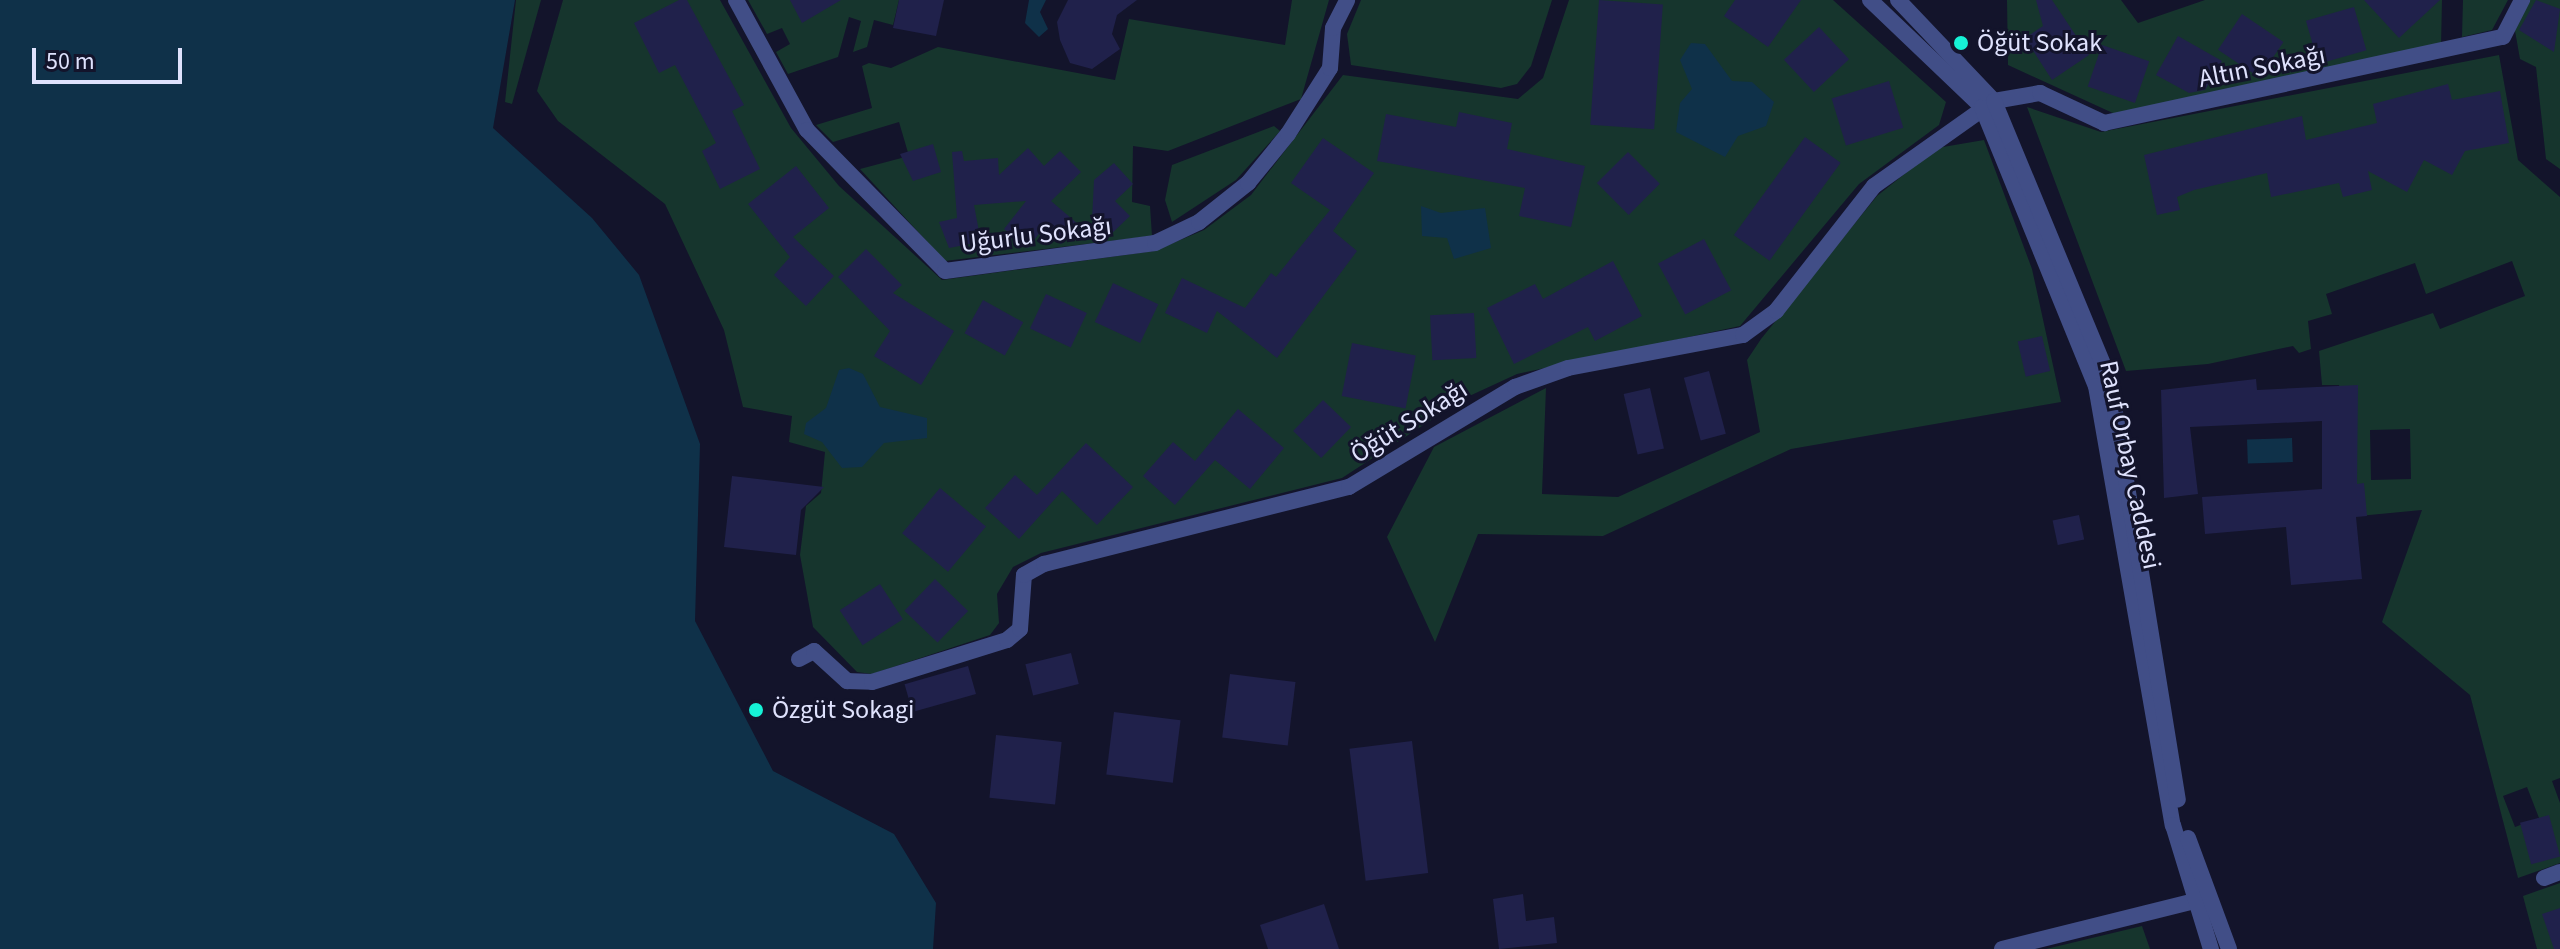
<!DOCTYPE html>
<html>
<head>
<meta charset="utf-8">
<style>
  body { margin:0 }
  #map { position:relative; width:2560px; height:949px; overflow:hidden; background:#13142b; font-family:"Source Sans 3",sans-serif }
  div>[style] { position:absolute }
  .green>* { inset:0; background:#16352d }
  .water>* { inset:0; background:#0f3149; transform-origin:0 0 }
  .building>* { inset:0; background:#20214b; transform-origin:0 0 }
  .minor>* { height:16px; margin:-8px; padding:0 8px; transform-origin:8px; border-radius:8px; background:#414e87 }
  .tertiary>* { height:16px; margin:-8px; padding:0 8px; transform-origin:8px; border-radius:8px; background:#414e87 }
  .dots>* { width:22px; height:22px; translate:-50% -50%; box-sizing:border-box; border:4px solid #13142b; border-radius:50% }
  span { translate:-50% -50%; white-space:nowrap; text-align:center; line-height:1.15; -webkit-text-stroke:6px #13142b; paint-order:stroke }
  .poi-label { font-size:26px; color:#dfe2fd }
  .left { translate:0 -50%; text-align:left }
  .street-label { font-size:26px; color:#dfe2fd }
  .scale { position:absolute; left:32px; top:48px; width:150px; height:36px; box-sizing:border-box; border:4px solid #dfe2fd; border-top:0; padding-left:10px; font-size:24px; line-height:28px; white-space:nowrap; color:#dfe2fd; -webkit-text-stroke:6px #13142b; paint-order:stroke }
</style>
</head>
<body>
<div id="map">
  <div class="green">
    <i style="clip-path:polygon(516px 0,541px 0,512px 104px,505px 102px)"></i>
    <i style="clip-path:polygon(563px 0,720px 0,791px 128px,839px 186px,942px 280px,1154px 251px,1204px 230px,1251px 195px,1343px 75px,1518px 99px,1543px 78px,1569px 0,1833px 0,1946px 102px,1939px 125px,1859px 184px,1740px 326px,1517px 374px,1465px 398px,1342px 478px,1041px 553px,1013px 567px,997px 594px,999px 623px,990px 635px,872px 674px,857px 672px,813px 627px,800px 555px,806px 506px,821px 493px,825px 452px,789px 442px,792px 416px,743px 407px,724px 330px,665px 204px,558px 121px,537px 91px)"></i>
    <i style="clip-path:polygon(748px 0,899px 0,893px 25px,874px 20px,867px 47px,853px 52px,861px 21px,849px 17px,838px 57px,788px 74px,776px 52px,790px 44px,782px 28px,767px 34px)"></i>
    <i style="clip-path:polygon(1292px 0,1329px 0,1301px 99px,1168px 151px,1133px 146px,1132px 202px,1150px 206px,1152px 236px,945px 261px,860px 169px,909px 156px,899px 122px,833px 142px,816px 125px,872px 108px,862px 66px,869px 63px,891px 68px,938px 47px,1115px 80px,1129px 19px,1285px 45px)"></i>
    <i style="clip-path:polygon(1361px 0,1552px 0,1531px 66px,1517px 84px,1501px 88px,1351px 65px,1347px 34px)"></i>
    <i style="clip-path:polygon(2007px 0,2121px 0,2138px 23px,2205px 0,2442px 0,2441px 47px,2115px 114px,2008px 65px)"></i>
    <i style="clip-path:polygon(2463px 0,2508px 0,2492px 30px,2462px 37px)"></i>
    <i style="clip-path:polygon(2528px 0,2560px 0,2560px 169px,2546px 159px,2536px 67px,2520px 59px,2514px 25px)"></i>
    <i style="clip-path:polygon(evenodd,2499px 55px,2518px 160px,2560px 197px,2560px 778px,2552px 781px,2560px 803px,2560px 863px,2518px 878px,2470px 695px,2382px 622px,2422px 510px,2348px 517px,2339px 385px,2322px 385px,2319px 351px,2433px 313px,2440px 329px,2525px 296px,2512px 261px,2426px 294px,2415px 263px,2326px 294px,2332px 314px,2308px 321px,2311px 349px,2299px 353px,2293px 346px,2208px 364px,2126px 371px,2027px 107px,2101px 132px,2499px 55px,2410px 429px,2411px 479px,2371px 480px,2370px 430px,2410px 429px,2499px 55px,2527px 787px,2539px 818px,2515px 827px,2503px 796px,2527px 787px)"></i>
    <i style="clip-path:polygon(1274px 126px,1280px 131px,1236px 180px,1172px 222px,1165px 200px,1172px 165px)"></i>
    <i style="clip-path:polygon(1984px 140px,2032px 269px,2061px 402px,1791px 449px,1603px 536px,1478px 534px,1435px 642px,1387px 537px,1434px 447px,1546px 388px,1542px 494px,1618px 497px,1760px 432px,1747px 360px,1761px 339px,1877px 196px,1937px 148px)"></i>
    <i style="clip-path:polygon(2560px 883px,2560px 949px,2537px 949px,2523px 896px)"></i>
    <i style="clip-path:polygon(2142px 926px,2150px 949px,2046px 949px)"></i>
  </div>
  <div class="water">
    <i style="clip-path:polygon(0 0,515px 0,493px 128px,592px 218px,639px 275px,700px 444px,695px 621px,773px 771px,894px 834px,936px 903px,933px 949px,0 949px)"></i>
    <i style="clip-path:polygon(1029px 0,1046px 0,1040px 12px,1048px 29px,1039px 37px,1025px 23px)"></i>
    <i style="clip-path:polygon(1691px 43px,1705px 44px,1732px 81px,1752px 82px,1774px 102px,1766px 126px,1738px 136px,1725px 157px,1676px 132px,1680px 103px,1692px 89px,1680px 60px)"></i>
    <i style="clip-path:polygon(1421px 206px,1441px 213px,1485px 208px,1491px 248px,1454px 259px,1447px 238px,1422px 236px)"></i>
    <i style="clip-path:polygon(849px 368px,863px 374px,880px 407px,927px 418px,927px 438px,884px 443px,862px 467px,842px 468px,822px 442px,804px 434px,806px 423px,826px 408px,839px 370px)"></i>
    <i style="left:2292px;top:438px;width:24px;height:45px;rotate:88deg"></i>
  </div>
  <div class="building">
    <i style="clip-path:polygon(679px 0,687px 0,744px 105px,732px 111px,760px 169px,720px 189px,702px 151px,716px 143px,675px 65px,659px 73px,634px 23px)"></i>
    <i style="clip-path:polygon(790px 0,841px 0,802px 23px)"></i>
    <i style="clip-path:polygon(899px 0,944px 0,936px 36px,893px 28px)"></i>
    <i style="clip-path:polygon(1068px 0,1137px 0,1117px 15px,1112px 34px,1120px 49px,1092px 69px,1070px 63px,1060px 40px,1057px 22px)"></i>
    <i style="left:1599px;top:0;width:64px;height:125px;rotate:4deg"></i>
    <i style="clip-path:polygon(1735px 0,1801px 0,1768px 47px,1724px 16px)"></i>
    <i style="clip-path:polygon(2036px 0,2052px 0,2089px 55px,2052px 80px,2025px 38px,2043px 26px)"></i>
    <i style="clip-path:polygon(2364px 0,2440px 0,2399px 38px)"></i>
    <i style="clip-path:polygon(2536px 0,2560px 9px,2554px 52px,2519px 30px)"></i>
    <i style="left:2354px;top:7px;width:45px;height:50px;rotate:74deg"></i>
    <i style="left:2242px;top:14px;width:50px;height:43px;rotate:34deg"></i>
    <i style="left:1819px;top:27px;width:44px;height:48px;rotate:47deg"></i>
    <i style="clip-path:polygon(2178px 36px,2222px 61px,2205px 90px,2189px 93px,2156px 75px)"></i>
    <i style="left:2102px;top:45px;width:50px;height:44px;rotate:19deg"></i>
    <i style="left:1889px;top:81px;width:49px;height:60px;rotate:73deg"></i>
    <i style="clip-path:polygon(2448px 84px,2452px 100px,2500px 91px,2509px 143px,2465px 151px,2452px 175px,2424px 160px,2407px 192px,2368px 171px,2372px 190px,2343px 197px,2339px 183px,2271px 197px,2267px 173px,2194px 190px,2177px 197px,2180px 210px,2157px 215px,2144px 155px,2302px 116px,2306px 140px,2377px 123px,2373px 104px)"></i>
    <i style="clip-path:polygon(1459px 112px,1512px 123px,1507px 149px,1585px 166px,1571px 227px,1519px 216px,1525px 188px,1377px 161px,1386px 114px,1456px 127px)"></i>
    <i style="left:1805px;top:137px;width:44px;height:121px;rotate:36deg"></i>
    <i style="clip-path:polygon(1323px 138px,1374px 173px,1333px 231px,1357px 251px,1277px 358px,1217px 311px,1207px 333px,1165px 313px,1182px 278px,1245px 308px,1271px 273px,1276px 277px,1330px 210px,1291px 183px)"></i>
    <i style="clip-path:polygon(933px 144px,941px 172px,913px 181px,900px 154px)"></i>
    <i style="clip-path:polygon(1028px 148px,1044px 166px,1060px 151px,1081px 172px,1051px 201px,1078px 224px,1061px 244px,1041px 231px,1028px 248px,1004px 229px,1026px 201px,974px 205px,981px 242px,949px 248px,939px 222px,957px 218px,952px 152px,962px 151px,964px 161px,998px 158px,999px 175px)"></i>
    <i style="left:1628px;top:152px;width:45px;height:44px;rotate:45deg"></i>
    <i style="clip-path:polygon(1114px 163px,1133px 184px,1115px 201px,1130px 216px,1108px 237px,1092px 220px,1094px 180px)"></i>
    <i style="clip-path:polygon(796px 166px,829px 208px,793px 237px,834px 276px,806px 306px,774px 275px,790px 257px,748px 204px)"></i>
    <i style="left:1704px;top:239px;width:58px;height:52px;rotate:62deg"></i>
    <i style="clip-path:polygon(866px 249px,902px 285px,893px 293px,954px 331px,921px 385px,874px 356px,890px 331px,838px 277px)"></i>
    <i style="clip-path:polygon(1613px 261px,1642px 316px,1595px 341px,1588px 327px,1514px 364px,1487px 308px,1535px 284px,1543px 299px)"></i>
    <i style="left:1113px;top:283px;width:50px;height:43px;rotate:25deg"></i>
    <i style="left:1046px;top:294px;width:45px;height:38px;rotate:25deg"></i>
    <i style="left:983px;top:300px;width:46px;height:38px;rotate:29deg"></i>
    <i style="left:1474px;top:313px;width:45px;height:44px;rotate:87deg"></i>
    <i style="left:2042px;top:336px;width:36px;height:25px;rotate:77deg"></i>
    <i style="left:1352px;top:343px;width:65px;height:54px;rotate:11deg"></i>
    <i style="left:1709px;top:371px;width:65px;height:26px;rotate:75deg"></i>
    <i style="clip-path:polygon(2256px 379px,2257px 390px,2358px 385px,2357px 484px,2364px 483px,2367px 516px,2356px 517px,2362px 579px,2291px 585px,2286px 527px,2205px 534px,2202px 497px,2322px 489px,2322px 421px,2190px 427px,2198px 494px,2164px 498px,2161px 390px)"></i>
    <i style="left:1650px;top:388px;width:62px;height:27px;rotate:77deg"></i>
    <i style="left:1323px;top:400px;width:39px;height:43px;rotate:44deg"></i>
    <i style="clip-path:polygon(1238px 409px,1284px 448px,1250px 489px,1215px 460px,1175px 505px,1143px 476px,1173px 442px,1195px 461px)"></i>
    <i style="clip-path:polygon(1086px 443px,1133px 487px,1097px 525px,1062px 491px,1019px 539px,985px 508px,1015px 475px,1037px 495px)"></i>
    <i style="clip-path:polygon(732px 476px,824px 487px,801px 510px,796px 555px,724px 547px)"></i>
    <i style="left:940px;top:488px;width:60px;height:59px;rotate:40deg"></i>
    <i style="left:2079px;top:515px;width:25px;height:27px;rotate:78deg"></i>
    <i style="left:935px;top:579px;width:46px;height:44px;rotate:44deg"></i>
    <i style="left:880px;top:584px;width:42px;height:48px;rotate:57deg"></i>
    <i style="left:1071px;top:653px;width:32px;height:47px;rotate:76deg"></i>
    <i style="left:968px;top:666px;width:29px;height:66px;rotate:74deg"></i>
    <i style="left:1230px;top:674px;width:66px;height:64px;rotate:7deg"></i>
    <i style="left:1114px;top:712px;width:67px;height:63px;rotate:7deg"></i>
    <i style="left:996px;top:735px;width:66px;height:63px;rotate:6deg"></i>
    <i style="left:1412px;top:741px;width:133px;height:63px;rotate:83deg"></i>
    <i style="left:2549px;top:815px;width:43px;height:30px;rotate:75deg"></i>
    <i style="clip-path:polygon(1523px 894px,1526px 921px,1554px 917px,1557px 943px,1499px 949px,1493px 899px)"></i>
    <i style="clip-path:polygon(1324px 904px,1339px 949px,1268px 949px,1260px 925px)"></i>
    <i style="clip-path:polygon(2560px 908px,2560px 949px,2554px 949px,2542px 914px)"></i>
  </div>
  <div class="minor">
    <i style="left:736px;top:0;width:148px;rotate:61.4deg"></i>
    <i style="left:807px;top:130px;width:197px;rotate:45.6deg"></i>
    <i style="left:945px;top:271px;width:212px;rotate:-7.6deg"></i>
    <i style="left:1155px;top:243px;width:49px;rotate:-25.5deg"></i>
    <i style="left:1199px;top:222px;width:63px;rotate:-38.5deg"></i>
    <i style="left:1248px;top:183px;width:63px;rotate:-50.8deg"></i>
    <i style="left:1288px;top:134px;width:78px;rotate:-57.5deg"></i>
    <i style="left:1330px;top:68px;width:40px;rotate:-85.7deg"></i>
    <i style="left:1333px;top:28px;width:31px;rotate:-63deg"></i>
    <i style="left:799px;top:659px;width:17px;rotate:-28deg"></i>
    <i style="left:814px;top:651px;width:45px;rotate:42.3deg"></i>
    <i style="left:847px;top:681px;width:25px;rotate:2deg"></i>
    <i style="left:872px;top:682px;width:141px;rotate:-17.3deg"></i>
    <i style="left:1007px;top:640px;width:17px;rotate:-40deg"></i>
    <i style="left:1020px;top:629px;width:54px;rotate:-85.8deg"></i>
    <i style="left:1024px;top:575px;width:23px;rotate:-29deg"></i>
    <i style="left:1044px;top:564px;width:315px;rotate:-14.2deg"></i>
    <i style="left:1349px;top:487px;width:194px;rotate:-31.1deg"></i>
    <i style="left:1515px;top:387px;width:56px;rotate:-19.7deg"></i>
    <i style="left:1568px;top:368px;width:178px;rotate:-10.7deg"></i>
    <i style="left:1743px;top:335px;width:41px;rotate:-36deg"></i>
    <i style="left:1776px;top:311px;width:159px;rotate:-51.9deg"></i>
    <i style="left:1874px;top:186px;width:147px;rotate:-35.3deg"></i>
    <i style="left:1994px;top:101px;width:47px;rotate:-9.9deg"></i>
    <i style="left:2040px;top:93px;width:71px;rotate:25.1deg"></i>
    <i style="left:2104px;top:123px;width:408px;rotate:-12.2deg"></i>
    <i style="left:2503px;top:37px;width:42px;rotate:-62.8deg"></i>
    <i style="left:2544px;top:878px;width:17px;rotate:-21deg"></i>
    <i style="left:2002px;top:949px;width:211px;rotate:-14deg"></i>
  </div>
  <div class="tertiary">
    <i style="left:1870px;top:0;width:155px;rotate:43.7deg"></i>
    <i style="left:1982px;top:107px;width:301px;rotate:67.8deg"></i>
    <i style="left:2096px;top:386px;width:446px;rotate:80.1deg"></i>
    <i style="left:2173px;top:825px;width:130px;rotate:73deg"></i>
    <i style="left:1898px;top:0;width:139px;rotate:46.5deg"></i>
    <i style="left:1994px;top:101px;width:303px;rotate:67.5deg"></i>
    <i style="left:2110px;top:381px;width:424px;rotate:80.8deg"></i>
    <i style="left:2188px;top:838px;width:118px;rotate:69.7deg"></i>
  </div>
  <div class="dots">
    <i style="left:1961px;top:43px;background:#16f2d7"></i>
    <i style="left:756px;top:710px;background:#16f2d7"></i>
  </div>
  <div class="poi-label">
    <span class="left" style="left:1977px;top:43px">Öğüt Sokak</span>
    <span class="left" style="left:772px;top:710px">Özgüt Sokagi</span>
  </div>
  <div class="street-label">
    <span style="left:2262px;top:67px;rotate:-11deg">Altın Sokağı</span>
    <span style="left:1036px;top:235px;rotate:-7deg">Uğurlu Sokağı</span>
    <span style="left:1409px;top:422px;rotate:-32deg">Öğüt Sokağı</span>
    <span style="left:2130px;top:465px;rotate:78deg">Rauf Orbay Caddesi</span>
  </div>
  <div class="scale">50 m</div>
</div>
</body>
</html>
